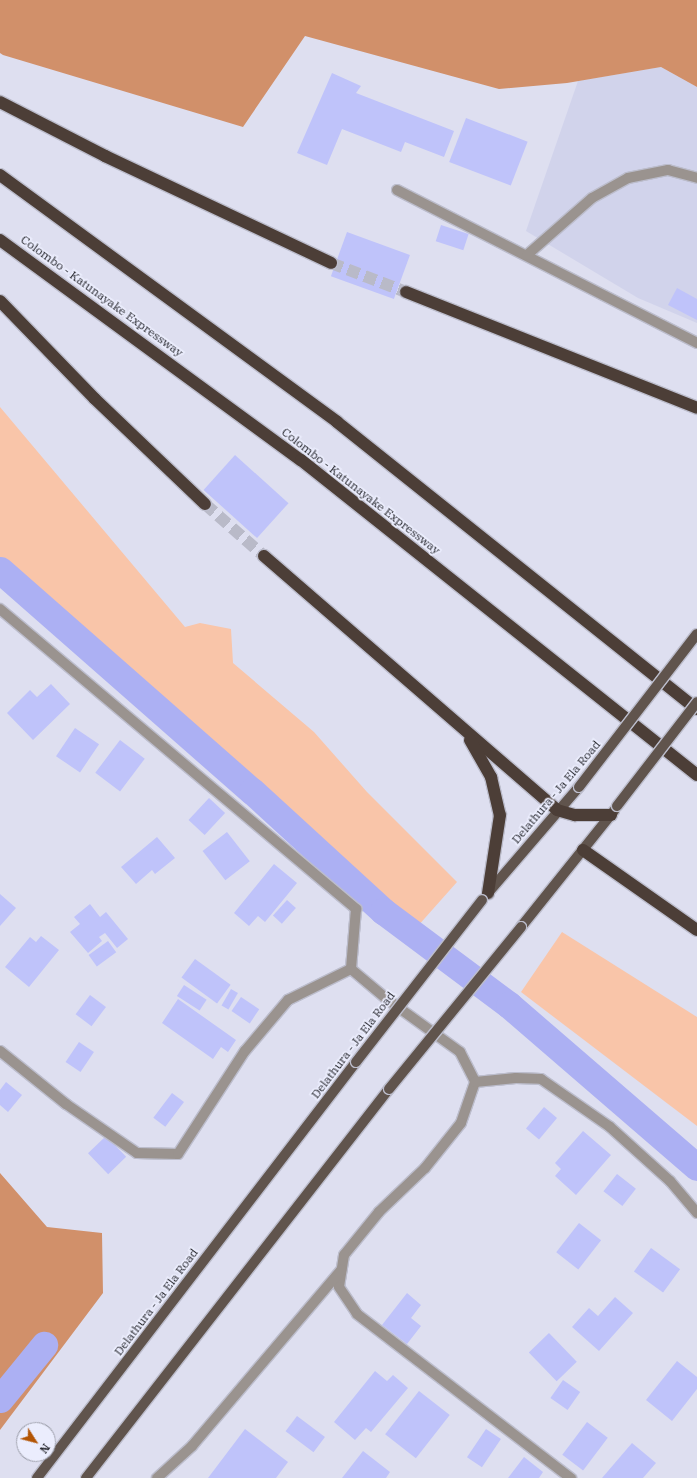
<!DOCTYPE html>
<html>
<head>
<meta charset="utf-8">
<style>
  body { margin:0 }
  #map { position:relative; width:697px; height:1478px; overflow:hidden; background:#dedff0; font-family:"IBM Plex Serif",serif }
  div>[style] { position:absolute }
  .built>* { inset:0; background:#d1d3eb }
  .green>* { inset:0; background:#f9c5a9 }
  .forest>* { inset:0; background:#d1906a }
  .canal>* { height:27px; margin:-13.5px; padding:0 13.5px; transform-origin:13.5px; border-radius:13.5px; background:#acb0f3 }
  .building>* { inset:0; background:#bfc3fa; transform-origin:0 0 }
  .motorway-tunnel>* { height:12px; margin-top:-6px; transform-origin:0; background:repeating-linear-gradient(90deg,#b9bac8 0 12px,transparent 0 18px) }
  .roads { filter:drop-shadow(1px 0 #bcbdcc) drop-shadow(-1px 0 #bcbdcc) drop-shadow(0 1px #bcbdcc) drop-shadow(0 -1px #bcbdcc) }
  .service>* { height:10px; margin:-5px; padding:0 5px; transform-origin:5px; border-radius:5px; background:#9a938f }
  .minor>* { height:10px; margin:-5px; padding:0 5px; transform-origin:5px; border-radius:5px; background:#9a938f }
  .primary>* { height:10px; margin:-5px; padding:0 5px; transform-origin:5px; border-radius:5px; background:#60544d }
  .motorway>* { height:12px; margin:-6px; padding:0 6px; transform-origin:6px; border-radius:6px; background:#4c3e37 }
  .bridges { filter:drop-shadow(1px 0 #bcbdcc) drop-shadow(-1px 0 #bcbdcc) drop-shadow(0 1px #bcbdcc) drop-shadow(0 -1px #bcbdcc) }
  .primary-bridge>* { height:10px; margin:-5px; padding:0 5px; transform-origin:5px; border-radius:5px; background:#60544d }
  span { translate:-50% -50%; white-space:nowrap; text-align:center; line-height:1.15; -webkit-text-stroke:3.5px #ebedfd; paint-order:stroke }
  .street-label { font-size:12px; color:#23242a }
  .north { position:absolute; left:16px; top:1422px; width:40px; height:40px; box-sizing:border-box; background:#ebedfd; border:1px solid #9b9da9; border-radius:50%; rotate:126deg; font-size:11px; font-weight:700; line-height:16px; text-align:center; color:#23242a }
  .north::after { content:''; display:block; margin:auto; width:14px; height:18px; background:#b35505; clip-path:polygon(50% 0,100% 100%,50% 72%,0 100%) }
</style>
</head>
<body>
<div id="map">
  <div class="built">
    <i style="clip-path:polygon(661px 67px,697px 87px,697px 323px,638px 298px,526px 231px,578px 81px)"></i>
  </div>
  <div class="green">
    <i style="clip-path:polygon(0 407px,185px 627px,200px 623px,231px 629px,233px 663px,314px 732px,367px 792px,457px 882px,417px 927px,224px 751px,0 558px)"></i>
    <i style="clip-path:polygon(562px 932px,697px 1017px,697px 1126px,521px 992px)"></i>
  </div>
  <div class="forest">
    <i style="clip-path:polygon(0 0,697px 0,697px 87px,661px 67px,567px 83px,499px 89px,305px 36px,243px 127px,3px 55px,0 53px)"></i>
    <i style="clip-path:polygon(0 1173px,47px 1227px,102px 1233px,103px 1293px,0 1430px)"></i>
  </div>
  <div class="canal">
    <i style="left:0;top:570px;width:335px;rotate:41.3deg"></i>
    <i style="left:252px;top:791px;width:178px;rotate:42.5deg"></i>
    <i style="left:383px;top:911px;width:157px;rotate:36.7deg"></i>
    <i style="left:509px;top:1005px;width:248px;rotate:40.8deg"></i>
    <i style="left:0;top:1399px;width:70px;rotate:-50.8deg"></i>
  </div>
  <div class="building">
    <i style="clip-path:polygon(332px 73px,361px 86px,356px 93px,454px 131px,444px 157px,405px 142px,401px 152px,342px 129px,327px 165px,297px 153px)"></i>
    <i style="left:466px;top:118px;width:66px;height:47px;rotate:21deg"></i>
    <i style="left:441px;top:225px;width:29px;height:17px;rotate:18deg"></i>
    <i style="left:347px;top:232px;width:67px;height:47px;rotate:20deg"></i>
    <i style="clip-path:polygon(677px 288px,697px 299px,697px 320px,668px 305px)"></i>
    <i style="left:235px;top:455px;width:72px;height:47px;rotate:42deg"></i>
    <i style="clip-path:polygon(51px 684px,70px 704px,33px 740px,7px 713px,30px 690px,37px 697px)"></i>
    <i style="left:75px;top:728px;width:29px;height:34px;rotate:34deg"></i>
    <i style="left:120px;top:740px;width:31px;height:41px;rotate:37deg"></i>
    <i style="left:209px;top:798px;width:22px;height:30px;rotate:43deg"></i>
    <i style="left:227px;top:832px;width:37px;height:31px;rotate:52deg"></i>
    <i style="clip-path:polygon(157px 837px,175px 858px,155px 874px,152px 870px,136px 884px,121px 867px)"></i>
    <i style="clip-path:polygon(274px 864px,297px 883px,265px 922px,258px 916px,249px 926px,234px 913px)"></i>
    <i style="clip-path:polygon(0 894px,16px 908px,0 926px)"></i>
    <i style="left:287px;top:900px;width:12px;height:21px;rotate:42deg"></i>
    <i style="clip-path:polygon(90px 904px,100px 917px,106px 912px,128px 939px,117px 948px,105px 933px,99px 937px,102px 941px,88px 953px,70px 932px,80px 924px,74px 917px)"></i>
    <i style="clip-path:polygon(41px 936px,59px 950px,29px 987px,5px 967px,30px 937px,36px 942px)"></i>
    <i style="left:108px;top:941px;width:14px;height:24px;rotate:54deg"></i>
    <i style="left:195px;top:959px;width:44px;height:23px;rotate:36deg"></i>
    <i style="left:184px;top:985px;width:27px;height:13px;rotate:33deg"></i>
    <i style="left:231px;top:989px;width:8px;height:19px;rotate:30deg"></i>
    <i style="left:90px;top:995px;width:20px;height:24px;rotate:37deg"></i>
    <i style="left:241px;top:997px;width:22px;height:17px;rotate:34deg"></i>
    <i style="clip-path:polygon(178px 999px,236px 1040px,228px 1052px,221px 1047px,213px 1059px,162px 1023px)"></i>
    <i style="left:79px;top:1042px;width:18px;height:24px;rotate:34deg"></i>
    <i style="clip-path:polygon(6px 1082px,22px 1095px,8px 1112px,0 1105px,0 1090px)"></i>
    <i style="left:172px;top:1093px;width:15px;height:31px;rotate:37deg"></i>
    <i style="left:544px;top:1107px;width:17px;height:28px;rotate:40deg"></i>
    <i style="clip-path:polygon(583px 1131px,611px 1155px,576px 1195px,555px 1176px,561px 1169px,555px 1163px)"></i>
    <i style="left:106px;top:1136px;width:29px;height:25px;rotate:46deg"></i>
    <i style="left:617px;top:1174px;width:24px;height:22px;rotate:38deg"></i>
    <i style="left:579px;top:1223px;width:28px;height:37px;rotate:38deg"></i>
    <i style="left:651px;top:1248px;width:36px;height:29px;rotate:36deg"></i>
    <i style="clip-path:polygon(407px 1293px,421px 1305px,411px 1318px,421px 1326px,407px 1344px,382px 1325px)"></i>
    <i style="clip-path:polygon(615px 1297px,633px 1313px,599px 1351px,572px 1327px,589px 1308px,598px 1316px)"></i>
    <i style="left:549px;top:1333px;width:40px;height:28px;rotate:46deg"></i>
    <i style="clip-path:polygon(677px 1361px,697px 1377px,697px 1389px,672px 1421px,646px 1400px)"></i>
    <i style="clip-path:polygon(375px 1371px,387px 1381px,393px 1375px,408px 1388px,371px 1432px,366px 1428px,355px 1440px,334px 1422px)"></i>
    <i style="left:563px;top:1380px;width:21px;height:22px;rotate:35deg"></i>
    <i style="left:419px;top:1391px;width:39px;height:55px;rotate:38deg"></i>
    <i style="left:297px;top:1416px;width:35px;height:19px;rotate:37deg"></i>
    <i style="left:587px;top:1422px;width:26px;height:41px;rotate:37deg"></i>
    <i style="clip-path:polygon(245px 1429px,288px 1462px,276px 1478px,208px 1478px)"></i>
    <i style="left:486px;top:1429px;width:18px;height:34px;rotate:34deg"></i>
    <i style="clip-path:polygon(632px 1443px,656px 1463px,643px 1478px,602px 1478px)"></i>
    <i style="clip-path:polygon(363px 1451px,390px 1472px,386px 1478px,342px 1478px)"></i>
    <i style="clip-path:polygon(524px 1457px,543px 1472px,539px 1478px,508px 1478px)"></i>
  </div>
  <div class="motorway-tunnel">
    <i style="left:331px;top:263px;width:80px;rotate:21.1deg"></i>
    <i style="left:205px;top:504px;width:79px;rotate:41.4deg"></i>
  </div>
  <div class="roads">
    <div class="service">
      <i style="left:397px;top:190px;width:337px;rotate:27deg"></i>
      <i style="left:527px;top:255px;width:86px;rotate:-41.2deg"></i>
      <i style="left:592px;top:198px;width:41px;rotate:-29.1deg"></i>
      <i style="left:628px;top:178px;width:41px;rotate:-11.3deg"></i>
      <i style="left:668px;top:170px;width:30px;rotate:15deg"></i>
    </div>
    <div class="minor">
      <i style="left:0;top:609px;width:466px;rotate:40.1deg"></i>
      <i style="left:356px;top:909px;width:60px;rotate:94.8deg"></i>
      <i style="left:0;top:1051px;width:85px;rotate:38.8deg"></i>
      <i style="left:66px;top:1104px;width:86px;rotate:34.6deg"></i>
      <i style="left:137px;top:1153px;width:41px;rotate:1.4deg"></i>
      <i style="left:178px;top:1154px;width:123px;rotate:-57deg"></i>
      <i style="left:245px;top:1051px;width:67px;rotate:-49.9deg"></i>
      <i style="left:288px;top:1000px;width:70px;rotate:-26.2deg"></i>
      <i style="left:351px;top:969px;width:48px;rotate:40deg"></i>
      <i style="left:388px;top:1000px;width:89px;rotate:35.8deg"></i>
      <i style="left:460px;top:1052px;width:34px;rotate:63deg"></i>
      <i style="left:475px;top:1082px;width:43px;rotate:108.9deg"></i>
      <i style="left:461px;top:1123px;width:58px;rotate:128.7deg"></i>
      <i style="left:425px;top:1168px;width:64px;rotate:136.3deg"></i>
      <i style="left:379px;top:1212px;width:55px;rotate:129.1deg"></i>
      <i style="left:344px;top:1255px;width:32px;rotate:99deg"></i>
      <i style="left:339px;top:1287px;width:32px;rotate:56deg"></i>
      <i style="left:357px;top:1314px;width:270px;rotate:37.5deg"></i>
      <i style="left:475px;top:1082px;width:41px;rotate:-5.6deg"></i>
      <i style="left:516px;top:1078px;width:25px;rotate:2deg"></i>
      <i style="left:541px;top:1079px;width:84px;rotate:34.8deg"></i>
      <i style="left:610px;top:1127px;width:81px;rotate:42deg"></i>
      <i style="left:670px;top:1181px;width:42px;rotate:49.8deg"></i>
      <i style="left:157px;top:1478px;width:47px;rotate:-42.4deg"></i>
      <i style="left:192px;top:1446px;width:231px;rotate:-49.7deg"></i>
    </div>
    <div class="primary">
      <i style="left:487px;top:894px;width:141px;rotate:-49.3deg"></i>
      <i style="left:521px;top:927px;width:149px;rotate:-51.3deg"></i>
      <i style="left:37px;top:1478px;width:524px;rotate:-52.52deg"></i>
      <i style="left:86px;top:1478px;width:493px;rotate:-52.1deg"></i>
    </div>
    <div class="motorway">
      <i style="left:0;top:102px;width:118px;rotate:27.2deg"></i>
      <i style="left:105px;top:156px;width:250px;rotate:25.3deg"></i>
      <i style="left:0;top:175px;width:418px;rotate:36.2deg"></i>
      <i style="left:337px;top:422px;width:460px;rotate:38.6deg"></i>
      <i style="left:0;top:240px;width:373px;rotate:36.2deg"></i>
      <i style="left:301px;top:460px;width:506px;rotate:38.5deg"></i>
      <i style="left:406px;top:292px;width:313px;rotate:21.7deg"></i>
      <i style="left:0;top:301px;width:136px;rotate:45.9deg"></i>
      <i style="left:95px;top:399px;width:152px;rotate:43.7deg"></i>
      <i style="left:264px;top:556px;width:388px;rotate:40.9deg"></i>
      <i style="left:557px;top:810px;width:19px;rotate:16deg"></i>
      <i style="left:575px;top:815px;width:36px"></i>
      <i style="left:470px;top:740px;width:43px;rotate:60.4deg"></i>
      <i style="left:491px;top:777px;width:39px;rotate:77deg"></i>
      <i style="left:500px;top:815px;width:79px;rotate:98.7deg"></i>
      <i style="left:583px;top:850px;width:139px;rotate:35.1deg"></i>
    </div>
  </div>
  <div class="bridges">
    <div class="primary-bridge">
      <i style="left:579px;top:787px;width:193px;rotate:-52.4deg"></i>
      <i style="left:617px;top:806px;width:131px;rotate:-52.4deg"></i>
      <i style="left:356px;top:1062px;width:205px;rotate:-52.1deg"></i>
      <i style="left:389px;top:1089px;width:209px;rotate:-50.8deg"></i>
    </div>
  </div>
  <div class="street-label">
    <span style="left:102px;top:296px;rotate:36deg">Colombo - Katunayake Expressway</span>
    <span style="left:361px;top:491px;rotate:38deg">Colombo - Katunayake Expressway</span>
    <span style="left:556px;top:792px;rotate:-50deg">Delathura - Ja Ela Road</span>
    <span style="left:353px;top:1045px;rotate:-53deg">Delathura - Ja Ela Road</span>
    <span style="left:156px;top:1302px;rotate:-53deg">Delathura - Ja Ela Road</span>
  </div>
  <div class="north">N</div>
</div>
</body>
</html>
